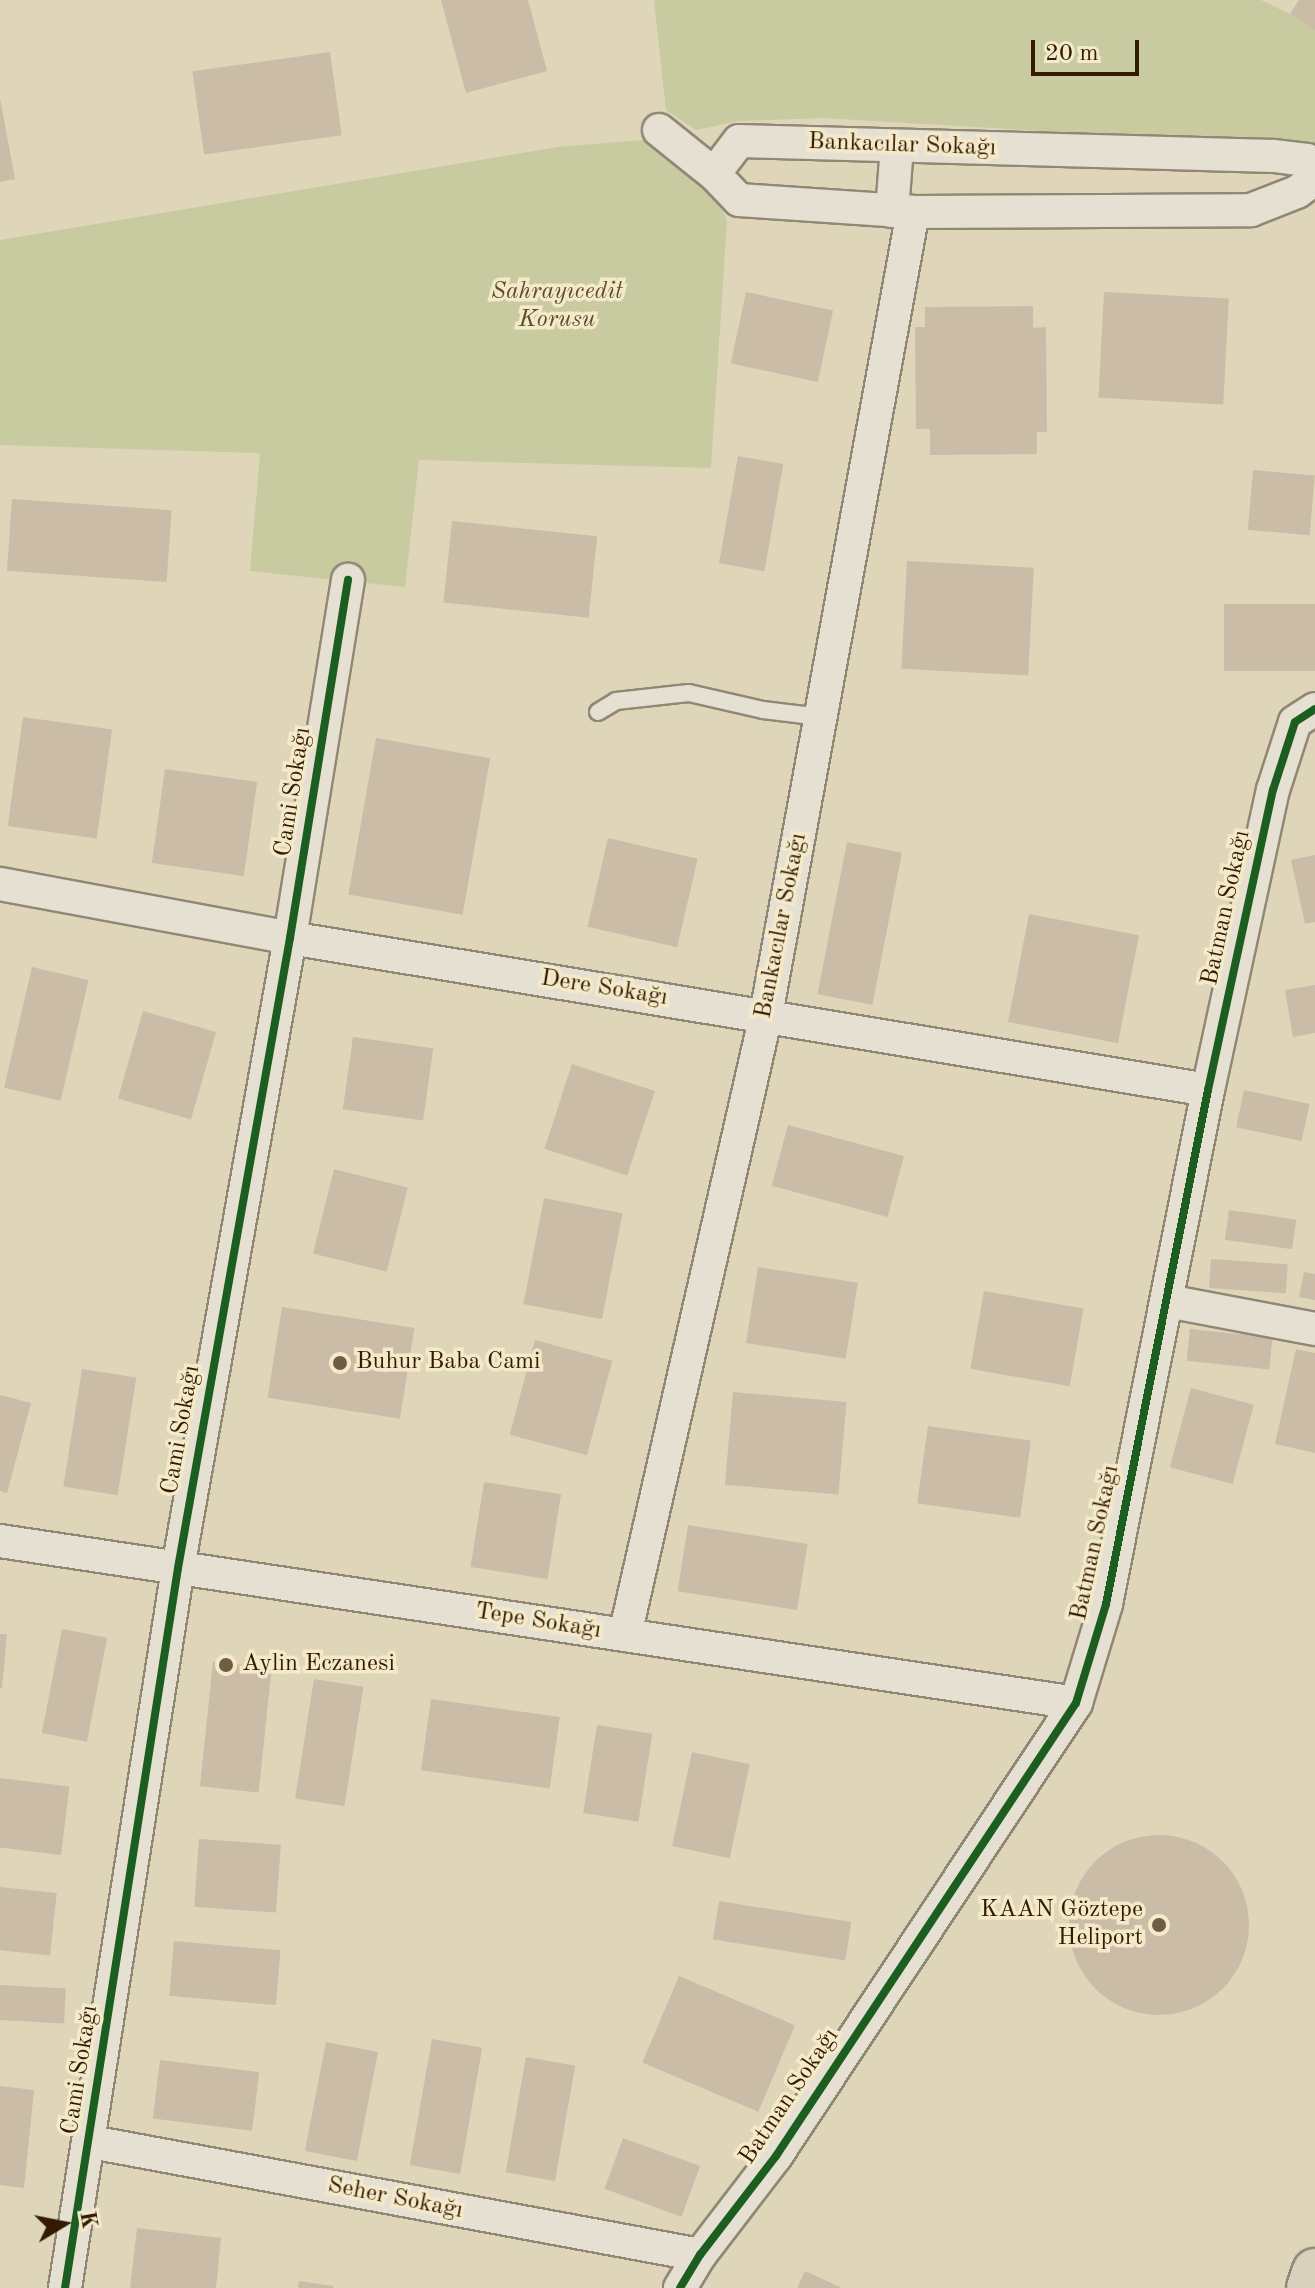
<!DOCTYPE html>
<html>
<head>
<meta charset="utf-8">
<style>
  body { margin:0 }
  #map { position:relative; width:1315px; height:2288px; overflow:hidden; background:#dfd5b9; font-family:"Old Standard TT",serif }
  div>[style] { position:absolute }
  .green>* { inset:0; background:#c8cba0 }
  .building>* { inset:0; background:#cbbca8; transform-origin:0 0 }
  .round { border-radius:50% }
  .roads { filter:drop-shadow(2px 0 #908875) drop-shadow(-2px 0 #908875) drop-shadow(0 2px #908875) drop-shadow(0 -2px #908875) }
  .lane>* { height:16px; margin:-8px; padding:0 8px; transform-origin:8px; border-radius:8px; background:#e5e0d2 }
  .street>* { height:32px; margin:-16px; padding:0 16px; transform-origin:16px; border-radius:16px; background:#e5e0d2 }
  .highway>* { height:44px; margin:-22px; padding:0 22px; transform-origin:22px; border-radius:22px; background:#d9d1bd }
  .cycleway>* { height:8px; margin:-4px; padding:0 4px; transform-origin:4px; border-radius:4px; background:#1b5e20 }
  .dots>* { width:22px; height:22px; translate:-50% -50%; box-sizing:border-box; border:4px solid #f4e9c8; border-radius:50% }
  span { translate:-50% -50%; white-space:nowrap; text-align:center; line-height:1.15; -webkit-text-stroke:7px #f4e9c8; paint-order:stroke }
  .street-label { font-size:24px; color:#331b02 }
  .park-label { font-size:24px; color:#5a4d2b; font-style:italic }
  .poi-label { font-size:24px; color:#331b02 }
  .left { translate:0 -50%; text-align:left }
  .right { translate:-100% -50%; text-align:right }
  .north { position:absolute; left:24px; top:2184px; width:80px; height:80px; -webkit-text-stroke:6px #f4e9c8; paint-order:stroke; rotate:80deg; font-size:22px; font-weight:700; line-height:32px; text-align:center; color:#331b02 }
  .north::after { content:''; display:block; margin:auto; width:28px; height:36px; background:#331b02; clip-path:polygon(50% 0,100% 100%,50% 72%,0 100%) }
  .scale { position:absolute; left:1031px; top:40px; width:108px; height:36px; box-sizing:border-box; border:4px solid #331b02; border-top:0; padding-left:10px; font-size:24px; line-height:28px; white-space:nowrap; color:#331b02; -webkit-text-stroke:6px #f4e9c8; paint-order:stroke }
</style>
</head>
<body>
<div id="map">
  <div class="green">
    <i style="clip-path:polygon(654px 0,1261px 0,1304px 21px,1315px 30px,1315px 147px,823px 118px,738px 121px,696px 130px,666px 110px)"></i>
    <i style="clip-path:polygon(653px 139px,716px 196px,727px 221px,711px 468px,419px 460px,405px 587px,250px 571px,260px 453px,0 445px,0 240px,558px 147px)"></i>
  </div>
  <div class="building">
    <i style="clip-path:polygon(441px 0,528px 0,547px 71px,466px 93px)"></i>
    <i style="clip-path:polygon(1299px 0,1315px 0,1315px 30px,1290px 14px)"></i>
    <i style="left:330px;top:52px;width:84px;height:139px;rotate:82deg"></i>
    <i style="clip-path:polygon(0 98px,15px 179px,0 182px)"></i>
    <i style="left:746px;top:292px;width:89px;height:73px;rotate:12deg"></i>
    <i style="left:1104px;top:292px;width:125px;height:106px;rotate:3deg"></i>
    <i style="clip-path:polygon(1033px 306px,1033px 328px,1046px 327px,1047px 432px,1037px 432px,1037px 454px,930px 455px,930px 429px,916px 429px,915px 327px,925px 327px,925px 307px)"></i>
    <i style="left:738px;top:456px;width:46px;height:109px;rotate:10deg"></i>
    <i style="left:1253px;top:470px;width:62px;height:60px;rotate:5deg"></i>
    <i style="left:12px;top:499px;width:160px;height:72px;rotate:4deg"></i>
    <i style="left:452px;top:521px;width:146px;height:82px;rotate:6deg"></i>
    <i style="left:907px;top:561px;width:127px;height:108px;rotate:3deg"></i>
    <i style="left:1315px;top:604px;width:67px;height:91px;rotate:90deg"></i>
    <i style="left:23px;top:717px;width:90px;height:110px;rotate:8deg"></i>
    <i style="left:376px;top:738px;width:116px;height:159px;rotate:10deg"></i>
    <i style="left:165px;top:769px;width:93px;height:95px;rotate:8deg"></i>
    <i style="left:608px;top:838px;width:92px;height:91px;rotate:13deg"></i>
    <i style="left:847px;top:842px;width:56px;height:155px;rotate:11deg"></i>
    <i style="clip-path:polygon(1315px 855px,1315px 922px,1305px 924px,1291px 860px)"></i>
    <i style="left:1029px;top:914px;width:112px;height:110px;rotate:11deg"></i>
    <i style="left:32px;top:967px;width:58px;height:124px;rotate:13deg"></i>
    <i style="clip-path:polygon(1315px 985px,1315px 1033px,1293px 1037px,1285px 990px)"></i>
    <i style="left:143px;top:1011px;width:76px;height:91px;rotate:16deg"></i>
    <i style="left:353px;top:1037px;width:81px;height:73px;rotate:8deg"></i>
    <i style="left:572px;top:1064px;width:87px;height:89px;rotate:18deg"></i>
    <i style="left:1244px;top:1090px;width:67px;height:38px;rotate:12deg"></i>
    <i style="left:788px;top:1125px;width:120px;height:63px;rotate:15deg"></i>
    <i style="left:334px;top:1169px;width:76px;height:87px;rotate:14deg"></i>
    <i style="left:544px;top:1198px;width:80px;height:108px;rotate:11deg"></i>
    <i style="left:1229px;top:1210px;width:68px;height:30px;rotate:8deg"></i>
    <i style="left:1211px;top:1259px;width:77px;height:29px;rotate:4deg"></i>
    <i style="left:758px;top:1267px;width:101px;height:77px;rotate:9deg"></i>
    <i style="clip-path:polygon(1304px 1272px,1315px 1274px,1315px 1300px,1299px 1297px)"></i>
    <i style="left:984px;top:1291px;width:101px;height:79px;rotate:10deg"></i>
    <i style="left:282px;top:1307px;width:134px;height:92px;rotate:9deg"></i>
    <i style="left:1190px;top:1329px;width:83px;height:32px;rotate:6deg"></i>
    <i style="left:535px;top:1340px;width:80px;height:98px;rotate:15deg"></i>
    <i style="clip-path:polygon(1296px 1349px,1315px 1353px,1315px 1453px,1275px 1444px)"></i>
    <i style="left:82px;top:1369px;width:55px;height:119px;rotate:9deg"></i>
    <i style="left:1191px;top:1388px;width:65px;height:82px;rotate:15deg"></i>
    <i style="left:733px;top:1392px;width:114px;height:93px;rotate:5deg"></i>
    <i style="clip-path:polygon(0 1395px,31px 1403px,7px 1493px,0 1491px)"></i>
    <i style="left:928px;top:1426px;width:104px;height:78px;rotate:8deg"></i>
    <i style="left:484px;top:1482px;width:78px;height:86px;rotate:9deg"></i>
    <i style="left:688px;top:1525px;width:121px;height:67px;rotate:9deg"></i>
    <i style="left:62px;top:1629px;width:46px;height:106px;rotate:11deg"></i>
    <i style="clip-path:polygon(0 1634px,7px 1634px,2px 1688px,0 1688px)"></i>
    <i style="left:213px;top:1662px;width:59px;height:125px;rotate:6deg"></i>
    <i style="left:314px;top:1679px;width:50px;height:121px;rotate:9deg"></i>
    <i style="left:431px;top:1699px;width:130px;height:72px;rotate:8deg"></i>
    <i style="left:597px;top:1725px;width:56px;height:89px;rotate:9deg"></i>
    <i style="left:692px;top:1752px;width:59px;height:96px;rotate:12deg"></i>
    <i style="left:0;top:1778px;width:70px;height:69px;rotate:7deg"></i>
    <i class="round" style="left:1069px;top:1835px;width:180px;height:180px"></i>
    <i style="left:199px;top:1839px;width:82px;height:68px;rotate:4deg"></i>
    <i style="left:0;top:1887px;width:57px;height:63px;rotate:6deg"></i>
    <i style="left:719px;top:1901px;width:134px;height:39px;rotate:9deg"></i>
    <i style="left:174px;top:1941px;width:107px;height:55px;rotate:5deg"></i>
    <i style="left:679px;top:1976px;width:126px;height:94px;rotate:23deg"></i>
    <i style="left:0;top:1985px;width:66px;height:35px;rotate:3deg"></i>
    <i style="left:432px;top:2039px;width:51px;height:128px;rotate:10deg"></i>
    <i style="left:326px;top:2042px;width:53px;height:111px;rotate:11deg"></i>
    <i style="left:526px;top:2057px;width:50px;height:117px;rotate:10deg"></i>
    <i style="left:160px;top:2060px;width:100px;height:59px;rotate:7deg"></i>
    <i style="clip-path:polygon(0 2086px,34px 2090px,24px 2188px,0 2185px)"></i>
    <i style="left:623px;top:2138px;width:82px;height:54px;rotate:20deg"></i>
    <i style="clip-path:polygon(137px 2228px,221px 2238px,216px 2288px,130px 2288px)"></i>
    <i style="clip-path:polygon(805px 2271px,842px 2288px,797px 2288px)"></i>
    <i style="clip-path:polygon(299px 2281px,333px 2286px,333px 2288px,298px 2288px)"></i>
  </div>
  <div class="roads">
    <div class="lane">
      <i style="left:598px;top:712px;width:21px;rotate:-31deg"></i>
      <i style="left:616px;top:701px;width:73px;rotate:-6.3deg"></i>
      <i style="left:689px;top:693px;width:76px;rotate:12.9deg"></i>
      <i style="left:763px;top:710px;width:58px;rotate:6.9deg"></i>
    </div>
    <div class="street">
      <i style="left:659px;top:130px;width:70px;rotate:38.7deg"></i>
      <i style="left:1315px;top:166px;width:10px;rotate:-143deg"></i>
      <i style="left:1307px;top:160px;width:34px;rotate:-173deg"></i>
      <i style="left:1273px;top:156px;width:534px;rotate:-178.39deg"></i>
      <i style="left:739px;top:141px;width:41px;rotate:127.1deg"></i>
      <i style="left:714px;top:174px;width:36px;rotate:46deg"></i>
      <i style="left:739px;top:200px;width:174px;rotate:3.9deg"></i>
      <i style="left:913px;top:212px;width:338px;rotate:-0.3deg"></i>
      <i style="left:1251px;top:210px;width:49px;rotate:-21.4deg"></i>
      <i style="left:1297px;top:192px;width:22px;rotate:-36deg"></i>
      <i style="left:892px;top:211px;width:65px;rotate:-85.6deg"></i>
      <i style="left:0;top:884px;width:295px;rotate:10.5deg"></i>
      <i style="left:290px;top:938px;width:930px;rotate:9.4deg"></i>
      <i style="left:1167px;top:1301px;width:151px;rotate:10.7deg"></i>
      <i style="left:0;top:1541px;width:1088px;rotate:8.56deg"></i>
      <i style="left:625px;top:1635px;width:636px;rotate:-77.19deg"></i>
      <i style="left:766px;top:1015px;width:816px;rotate:-79.63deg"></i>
      <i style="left:91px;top:2142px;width:619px;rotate:10.51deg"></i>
      <i style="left:65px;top:2288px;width:729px;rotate:-81.08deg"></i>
      <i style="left:178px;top:1568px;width:640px;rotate:-79.92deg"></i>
      <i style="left:290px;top:938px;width:363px;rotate:-80.8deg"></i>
      <i style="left:680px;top:2288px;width:39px;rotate:-59deg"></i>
      <i style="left:700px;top:2255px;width:125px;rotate:-52.5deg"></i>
      <i style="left:776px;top:2156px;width:543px;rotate:-56.49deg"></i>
      <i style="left:1076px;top:1703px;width:103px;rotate:-73.1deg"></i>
      <i style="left:1106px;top:1604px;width:524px;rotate:-78.78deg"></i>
      <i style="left:1208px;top:1090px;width:307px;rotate:-77.8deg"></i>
      <i style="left:1273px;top:790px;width:71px;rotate:-72.1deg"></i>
      <i style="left:1295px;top:722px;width:24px;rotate:-33deg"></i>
    </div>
    <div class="highway">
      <i style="left:1309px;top:2288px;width:18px;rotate:-71deg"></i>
    </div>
  </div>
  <div class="cycleway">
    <i style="left:65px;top:2288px;width:729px;rotate:-81.08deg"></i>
    <i style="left:178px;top:1568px;width:640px;rotate:-79.92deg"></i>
    <i style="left:290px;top:938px;width:363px;rotate:-80.8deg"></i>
    <i style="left:680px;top:2288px;width:39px;rotate:-59deg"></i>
    <i style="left:700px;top:2255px;width:125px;rotate:-52.5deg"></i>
    <i style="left:776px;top:2156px;width:543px;rotate:-56.49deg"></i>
    <i style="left:1076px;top:1703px;width:103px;rotate:-73.1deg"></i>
    <i style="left:1106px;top:1604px;width:524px;rotate:-78.78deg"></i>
    <i style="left:1208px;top:1090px;width:307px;rotate:-77.8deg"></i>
    <i style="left:1273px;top:790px;width:71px;rotate:-72.1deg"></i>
    <i style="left:1295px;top:722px;width:24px;rotate:-33deg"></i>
  </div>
  <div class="dots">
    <i style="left:340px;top:1363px;background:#6f5c42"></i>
    <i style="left:226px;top:1665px;background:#6f5c42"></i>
    <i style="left:1159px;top:1925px;background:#6f5c42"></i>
  </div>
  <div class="street-label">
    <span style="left:902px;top:146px;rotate:2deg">Bankacılar Sokağı</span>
    <span style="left:294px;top:792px;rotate:-81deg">Cami Sokağı</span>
    <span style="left:1227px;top:908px;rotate:-78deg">Batman Sokağı</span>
    <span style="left:782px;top:926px;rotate:-79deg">Bankacılar Sokağı</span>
    <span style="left:604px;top:989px;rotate:9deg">Dere Sokağı</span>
    <span style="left:182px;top:1430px;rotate:-80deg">Cami Sokağı</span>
    <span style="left:1096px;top:1543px;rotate:-78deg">Batman Sokağı</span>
    <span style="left:538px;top:1622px;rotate:9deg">Tepe Sokağı</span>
    <span style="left:81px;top:2070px;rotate:-81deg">Cami Sokağı</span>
    <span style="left:790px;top:2097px;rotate:-56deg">Batman Sokağı</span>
    <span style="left:395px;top:2199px;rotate:11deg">Seher Sokağı</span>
  </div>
  <div class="park-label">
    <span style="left:557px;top:307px">Sahrayıcedit<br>Korusu</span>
  </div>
  <div class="poi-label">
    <span class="left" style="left:356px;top:1363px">Buhur Baba Cami</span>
    <span class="left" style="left:242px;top:1665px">Aylin Eczanesi</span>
    <span class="right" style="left:1143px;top:1925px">KAAN Göztepe<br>Heliport</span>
  </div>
  <div class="north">K</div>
  <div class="scale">20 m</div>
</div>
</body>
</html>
